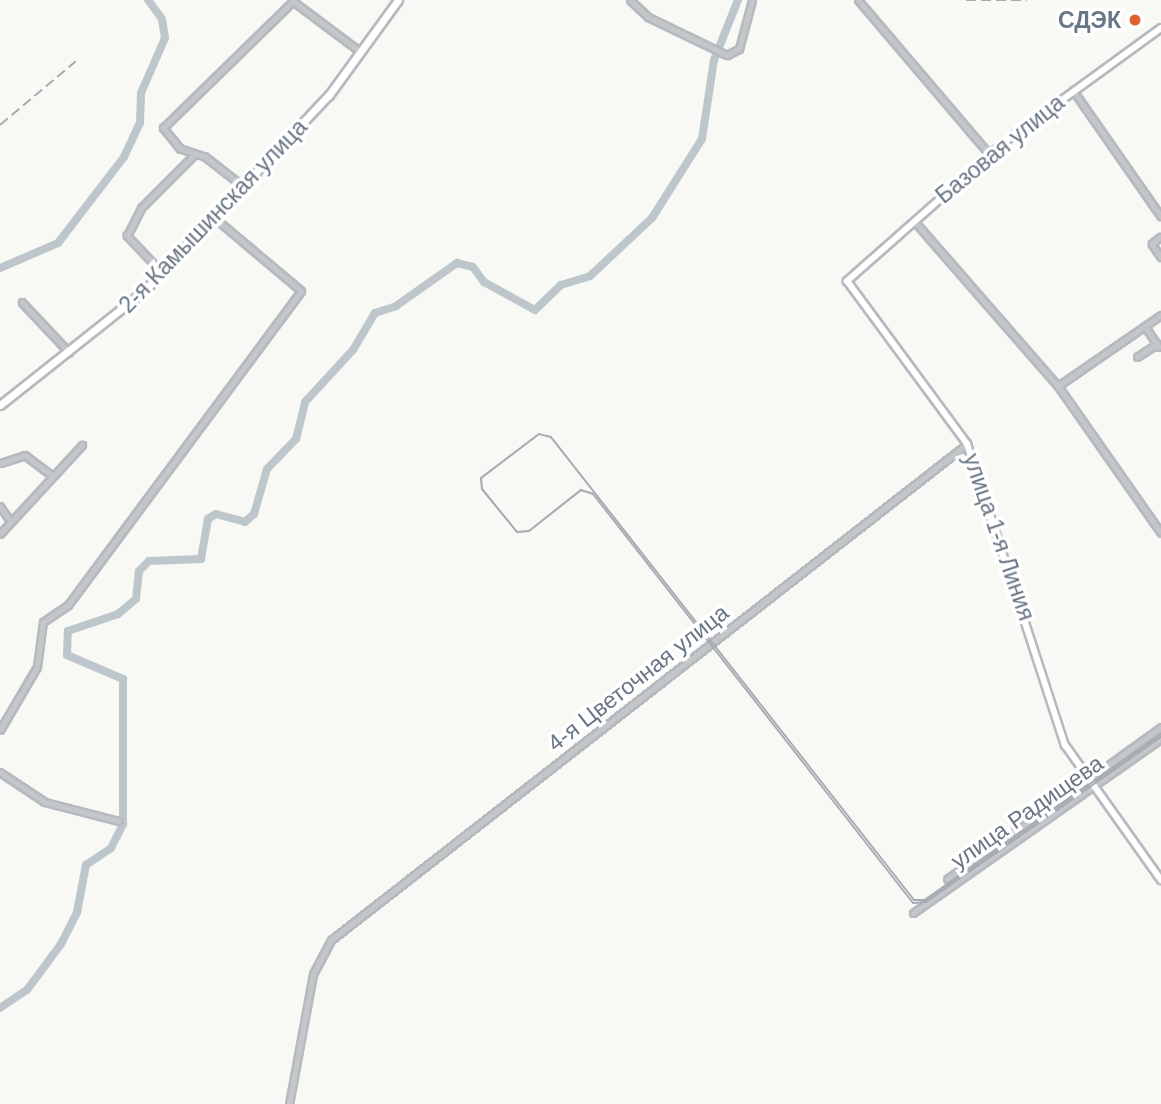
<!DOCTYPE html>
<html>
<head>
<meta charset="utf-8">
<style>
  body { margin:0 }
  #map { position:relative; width:1161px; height:1104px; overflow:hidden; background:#f8f8f5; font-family:Arial,sans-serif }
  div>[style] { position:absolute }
  .river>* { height:8px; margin:-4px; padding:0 4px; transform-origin:4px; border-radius:4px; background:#bdc7cb }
  .roads { filter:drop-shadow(2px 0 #b6babf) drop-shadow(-2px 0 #b6babf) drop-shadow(0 2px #b6babf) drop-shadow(0 -2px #b6babf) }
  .minor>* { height:4.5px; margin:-2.25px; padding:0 2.25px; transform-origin:2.25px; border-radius:2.25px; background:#c3c7ca }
  .tertiary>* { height:5px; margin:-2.5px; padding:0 2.5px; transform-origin:2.5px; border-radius:2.5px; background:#c3c7ca }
  .secondary>* { height:6px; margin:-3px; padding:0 3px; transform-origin:3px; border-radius:3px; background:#fff }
  .primary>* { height:7px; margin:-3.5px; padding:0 3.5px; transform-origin:3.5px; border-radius:3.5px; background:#fff }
  .tram>* { height:2px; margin:-1px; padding:0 1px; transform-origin:1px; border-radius:1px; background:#a6abb1 }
  .rail>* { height:2px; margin-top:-1px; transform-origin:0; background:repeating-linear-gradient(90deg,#a6abb1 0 10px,transparent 0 15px) }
  .dots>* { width:19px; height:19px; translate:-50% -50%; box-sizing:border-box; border:4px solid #fff; border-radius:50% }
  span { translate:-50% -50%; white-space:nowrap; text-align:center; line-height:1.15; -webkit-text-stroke:7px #fff; paint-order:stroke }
  .poi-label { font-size:23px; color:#687685; font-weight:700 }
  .right { translate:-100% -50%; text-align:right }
  .street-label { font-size:23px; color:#687685 }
</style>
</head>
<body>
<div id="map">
  <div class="river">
    <i style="left:0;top:268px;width:63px;rotate:-23.3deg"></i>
    <i style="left:58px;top:243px;width:108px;rotate:-52.5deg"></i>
    <i style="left:124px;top:157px;width:38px;rotate:-65deg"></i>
    <i style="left:140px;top:123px;width:30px;rotate:-88deg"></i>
    <i style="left:141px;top:93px;width:60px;rotate:-66.4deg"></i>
    <i style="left:165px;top:38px;width:19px;rotate:-99deg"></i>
    <i style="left:162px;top:19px;width:24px;rotate:-126deg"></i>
    <i style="left:0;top:1008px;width:32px;rotate:-34deg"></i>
    <i style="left:27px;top:990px;width:57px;rotate:-53.5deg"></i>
    <i style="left:61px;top:944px;width:36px;rotate:-63deg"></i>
    <i style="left:77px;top:912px;width:48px;rotate:-79.2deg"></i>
    <i style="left:86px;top:865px;width:30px;rotate:-34deg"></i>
    <i style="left:111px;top:848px;width:27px;rotate:-63deg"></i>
    <i style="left:123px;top:824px;width:145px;rotate:-90deg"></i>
    <i style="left:123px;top:679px;width:61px;rotate:-156.8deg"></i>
    <i style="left:67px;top:655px;width:24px;rotate:-88deg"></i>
    <i style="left:68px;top:631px;width:53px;rotate:-18.8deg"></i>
    <i style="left:118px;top:614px;width:23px;rotate:-40deg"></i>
    <i style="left:136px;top:599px;width:28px;rotate:-84deg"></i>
    <i style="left:139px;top:571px;width:14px;rotate:-45deg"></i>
    <i style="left:149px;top:561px;width:52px;rotate:-2.2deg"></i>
    <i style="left:201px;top:559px;width:41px;rotate:-80.1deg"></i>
    <i style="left:208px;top:519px;width:9px;rotate:-32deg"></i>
    <i style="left:216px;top:514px;width:30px;rotate:15deg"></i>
    <i style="left:245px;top:522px;width:12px;rotate:-42deg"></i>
    <i style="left:254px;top:514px;width:47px;rotate:-73.9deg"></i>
    <i style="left:267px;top:469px;width:42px;rotate:-46deg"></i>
    <i style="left:296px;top:439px;width:38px;rotate:-76deg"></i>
    <i style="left:305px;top:402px;width:71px;rotate:-47.3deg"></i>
    <i style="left:353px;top:350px;width:43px;rotate:-59.3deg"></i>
    <i style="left:375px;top:313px;width:22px;rotate:-18deg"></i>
    <i style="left:396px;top:306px;width:75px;rotate:-35.2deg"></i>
    <i style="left:457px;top:263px;width:16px;rotate:14deg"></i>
    <i style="left:473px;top:267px;width:19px;rotate:54deg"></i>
    <i style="left:484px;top:282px;width:58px;rotate:28.8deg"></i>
    <i style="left:535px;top:310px;width:36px;rotate:-44deg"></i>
    <i style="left:561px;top:285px;width:30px;rotate:-17deg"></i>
    <i style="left:590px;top:276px;width:85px;rotate:-43.1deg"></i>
    <i style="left:652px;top:218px;width:93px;rotate:-57.7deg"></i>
    <i style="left:702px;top:139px;width:80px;rotate:-81.4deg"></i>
    <i style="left:714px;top:60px;width:65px;rotate:-68.2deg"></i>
  </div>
  <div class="roads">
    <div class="minor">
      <i style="left:1073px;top:90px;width:154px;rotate:55.1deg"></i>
      <i style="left:242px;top:186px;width:47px;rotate:-141.9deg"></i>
      <i style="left:205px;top:157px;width:26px;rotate:-162deg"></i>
      <i style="left:180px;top:149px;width:27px;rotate:-129deg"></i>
      <i style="left:163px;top:128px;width:182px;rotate:-44.3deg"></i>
      <i style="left:293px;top:1px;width:85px;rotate:36.9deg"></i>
      <i style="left:1161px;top:237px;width:11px;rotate:142deg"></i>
      <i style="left:1152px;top:244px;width:16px;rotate:55deg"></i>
      <i style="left:161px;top:272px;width:50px;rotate:-133.4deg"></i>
      <i style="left:127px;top:236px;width:31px;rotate:-63deg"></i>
      <i style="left:141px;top:208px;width:75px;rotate:-45deg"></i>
      <i style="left:22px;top:302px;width:69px;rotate:46.8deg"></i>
      <i style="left:1145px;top:326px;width:25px;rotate:56deg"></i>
      <i style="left:1137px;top:357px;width:24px;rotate:-33deg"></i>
      <i style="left:1058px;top:386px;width:125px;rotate:-34.6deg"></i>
      <i style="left:1px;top:463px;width:25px;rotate:-18deg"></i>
      <i style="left:25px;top:455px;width:34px;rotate:37deg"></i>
      <i style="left:0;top:506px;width:19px;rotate:55deg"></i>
      <i style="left:0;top:534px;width:121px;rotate:-47.3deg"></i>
      <i style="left:0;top:730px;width:73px;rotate:-59.6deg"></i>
      <i style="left:37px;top:667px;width:45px;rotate:-82.4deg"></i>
      <i style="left:43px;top:622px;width:30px;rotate:-34deg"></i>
      <i style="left:68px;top:605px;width:391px;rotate:-53.4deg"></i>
      <i style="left:301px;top:291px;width:114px;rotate:-140deg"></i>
      <i style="left:0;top:772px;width:54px;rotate:33.7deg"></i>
      <i style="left:45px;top:802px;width:76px;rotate:14.4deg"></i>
      <i style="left:947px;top:879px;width:174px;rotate:-35.2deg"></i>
      <i style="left:913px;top:913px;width:303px;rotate:-35.1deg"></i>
    </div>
    <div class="tertiary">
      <i style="left:630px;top:0;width:25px;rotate:43deg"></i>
      <i style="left:648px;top:17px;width:88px;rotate:25.7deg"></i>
      <i style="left:727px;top:55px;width:13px;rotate:-27deg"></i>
      <i style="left:739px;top:49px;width:51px;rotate:-75.1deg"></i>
      <i style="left:858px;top:0;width:202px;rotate:49.6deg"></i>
      <i style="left:914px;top:221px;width:219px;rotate:48.9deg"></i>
      <i style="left:1058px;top:386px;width:179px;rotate:55deg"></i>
      <i style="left:1089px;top:779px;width:89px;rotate:-35.8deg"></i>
      <i style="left:289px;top:1104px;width:132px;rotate:-79.5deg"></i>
      <i style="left:313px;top:974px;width:38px;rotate:-62deg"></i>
      <i style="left:331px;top:940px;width:807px;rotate:-37.95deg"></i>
    </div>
    <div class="secondary">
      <i style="left:1161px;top:28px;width:189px;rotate:144deg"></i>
      <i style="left:1008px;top:139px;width:215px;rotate:138.6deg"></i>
      <i style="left:847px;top:281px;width:202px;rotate:53.6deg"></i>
      <i style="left:967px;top:444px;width:317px;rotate:72deg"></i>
      <i style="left:1065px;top:745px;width:166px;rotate:54.6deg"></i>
    </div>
    <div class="primary">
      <i style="left:0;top:405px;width:185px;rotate:-38.4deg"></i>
      <i style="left:145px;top:290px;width:268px;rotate:-46.7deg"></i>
      <i style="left:329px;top:95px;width:117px;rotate:-54deg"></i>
    </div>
  </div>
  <div class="tram">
    <i style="left:1161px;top:734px;width:289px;rotate:144.9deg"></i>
    <i style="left:925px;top:900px;width:11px;rotate:180deg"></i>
    <i style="left:914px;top:900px;width:588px;rotate:-128.1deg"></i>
    <i style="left:551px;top:437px;width:12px;rotate:-166deg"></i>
    <i style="left:539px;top:434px;width:73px;rotate:142.8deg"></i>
    <i style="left:481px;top:478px;width:11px;rotate:85deg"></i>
    <i style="left:482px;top:489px;width:55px;rotate:50.9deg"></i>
    <i style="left:517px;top:532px;width:12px;rotate:-5deg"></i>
    <i style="left:529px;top:531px;width:66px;rotate:-38.3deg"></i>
    <i style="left:581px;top:490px;width:13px;rotate:18deg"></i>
    <i style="left:593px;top:494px;width:519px;rotate:51.96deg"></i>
    <i style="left:913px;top:903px;width:13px;rotate:-4deg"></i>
    <i style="left:926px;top:902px;width:287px;rotate:-35.1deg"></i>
  </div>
  <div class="rail">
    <i style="left:966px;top:0;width:61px"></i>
    <i style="left:0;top:125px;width:99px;rotate:-40.1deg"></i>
  </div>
  <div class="dots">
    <i style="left:1135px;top:20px;background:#df622e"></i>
  </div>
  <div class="poi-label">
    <span class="right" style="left:1121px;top:20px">СДЭК</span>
  </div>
  <div class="street-label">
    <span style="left:1000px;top:149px;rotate:-39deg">Базовая улица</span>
    <span style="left:213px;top:216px;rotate:-46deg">2-я Камышинская улица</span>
    <span style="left:999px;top:537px;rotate:71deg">улица 1-я Линия</span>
    <span style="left:638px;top:678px;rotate:-38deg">4-я Цветочная улица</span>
    <span style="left:1027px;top:812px;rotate:-35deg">улица Радищева</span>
  </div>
</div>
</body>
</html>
